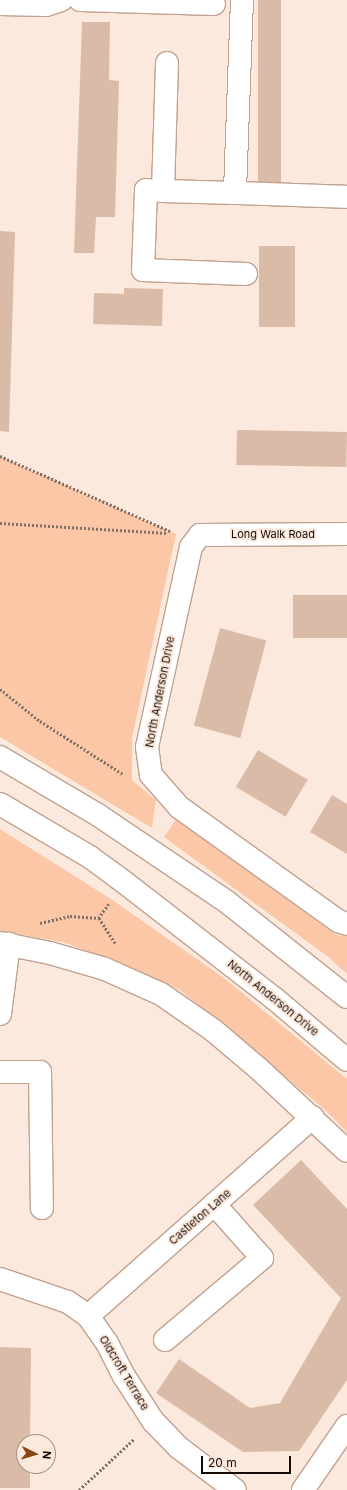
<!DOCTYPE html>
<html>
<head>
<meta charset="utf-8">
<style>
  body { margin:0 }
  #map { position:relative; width:347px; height:1490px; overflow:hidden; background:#fce9dd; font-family:Inter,sans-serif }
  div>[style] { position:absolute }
  .green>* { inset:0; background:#fbc7a7 }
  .building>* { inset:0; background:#dabba8; transform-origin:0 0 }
  .path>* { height:2.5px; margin-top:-1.25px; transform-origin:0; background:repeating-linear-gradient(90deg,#7f7168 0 2px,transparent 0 4px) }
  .roads { filter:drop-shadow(1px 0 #c0a290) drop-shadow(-1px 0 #c0a290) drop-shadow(0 1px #c0a290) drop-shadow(0 -1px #c0a290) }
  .minor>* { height:22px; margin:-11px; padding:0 11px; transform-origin:11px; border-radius:11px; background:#fff }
  .major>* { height:22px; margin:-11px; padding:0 11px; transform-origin:11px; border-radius:11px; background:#fff }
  span { translate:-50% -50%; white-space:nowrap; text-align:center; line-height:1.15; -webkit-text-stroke:4px #fce9dd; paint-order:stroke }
  .street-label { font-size:11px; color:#160c06 }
  .north { position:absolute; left:16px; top:1434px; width:40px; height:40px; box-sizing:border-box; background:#fce9dd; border:1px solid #a09187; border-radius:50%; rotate:95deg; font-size:11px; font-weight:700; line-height:16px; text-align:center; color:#160c06 }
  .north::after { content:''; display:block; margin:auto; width:14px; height:18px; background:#884613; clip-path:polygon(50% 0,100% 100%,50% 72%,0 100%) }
  .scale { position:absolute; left:201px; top:1456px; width:90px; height:18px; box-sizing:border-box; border:2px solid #160c06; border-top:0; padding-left:5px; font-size:12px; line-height:14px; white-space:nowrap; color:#160c06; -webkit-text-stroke:3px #fce9dd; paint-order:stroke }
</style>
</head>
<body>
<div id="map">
  <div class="green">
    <i style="clip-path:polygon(0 456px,176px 534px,132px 738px,132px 780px,156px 800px,152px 828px,0 737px)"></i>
    <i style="clip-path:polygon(176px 819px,336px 935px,347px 936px,347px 974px,327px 956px,164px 837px)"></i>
    <i style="clip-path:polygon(0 829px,111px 899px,224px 978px,347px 1079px,347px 1132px,323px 1108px,180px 990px,139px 971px,63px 942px,0 931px)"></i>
  </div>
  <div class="building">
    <i style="left:258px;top:0;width:23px;height:183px"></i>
    <i style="clip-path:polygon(82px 22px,110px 22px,109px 80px,119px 81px,115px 217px,96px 217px,94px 253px,74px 253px)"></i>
    <i style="clip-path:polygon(0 231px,15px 232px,9px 432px,0 431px)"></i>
    <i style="left:259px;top:246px;width:36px;height:81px"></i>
    <i style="clip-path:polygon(124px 288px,163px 289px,162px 326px,93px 324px,94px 293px,124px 294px)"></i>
    <i style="left:237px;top:430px;width:110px;height:35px;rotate:1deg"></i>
    <i style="left:293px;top:595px;width:54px;height:43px"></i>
    <i style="left:220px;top:628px;width:48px;height:101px;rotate:15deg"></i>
    <i style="left:258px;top:750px;width:58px;height:43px;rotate:31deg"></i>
    <i style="clip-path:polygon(332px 795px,347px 804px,347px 854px,310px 832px)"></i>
    <i style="clip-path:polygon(301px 1160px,347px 1209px,347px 1380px,299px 1451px,243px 1452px,156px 1393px,179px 1359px,250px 1408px,280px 1403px,341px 1298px,253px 1205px)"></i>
    <i style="clip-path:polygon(0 1347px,31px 1348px,30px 1442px,24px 1442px,24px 1466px,30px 1466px,30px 1488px,0 1488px)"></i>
  </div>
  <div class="path">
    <i style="left:0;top:456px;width:186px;rotate:23.8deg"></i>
    <i style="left:0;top:523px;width:168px;rotate:3.4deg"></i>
    <i style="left:0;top:689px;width:51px;rotate:38.7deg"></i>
    <i style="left:40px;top:721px;width:98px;rotate:32.6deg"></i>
    <i style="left:109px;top:904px;width:17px;rotate:126deg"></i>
    <i style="left:99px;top:918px;width:31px;rotate:57deg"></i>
    <i style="left:40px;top:923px;width:31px;rotate:-13deg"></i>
    <i style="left:70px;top:916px;width:29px;rotate:4deg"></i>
    <i style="left:79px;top:1490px;width:75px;rotate:-42.8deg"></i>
  </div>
  <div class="roads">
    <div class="minor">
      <i style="left:80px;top:0;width:134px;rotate:1.7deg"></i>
      <i style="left:242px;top:0;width:193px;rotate:92.1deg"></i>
      <i style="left:235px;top:193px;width:112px;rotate:2deg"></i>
      <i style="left:0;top:4px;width:46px;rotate:1.2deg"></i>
      <i style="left:46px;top:5px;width:16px;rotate:-18deg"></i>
      <i style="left:167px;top:63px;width:128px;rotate:91.8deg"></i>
      <i style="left:163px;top:191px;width:72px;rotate:1.6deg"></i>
      <i style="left:163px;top:191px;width:17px;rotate:-177deg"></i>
      <i style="left:146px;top:190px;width:80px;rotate:92.1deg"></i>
      <i style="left:143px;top:270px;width:103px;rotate:2.2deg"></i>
      <i style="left:347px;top:534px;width:147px;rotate:179.6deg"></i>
      <i style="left:200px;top:535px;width:15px;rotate:127deg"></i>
      <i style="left:191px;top:547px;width:205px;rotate:102.4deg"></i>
      <i style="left:147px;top:747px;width:28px;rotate:82deg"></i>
      <i style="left:151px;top:775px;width:43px;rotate:48.8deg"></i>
      <i style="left:179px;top:807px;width:196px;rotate:35.6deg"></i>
      <i style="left:338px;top:921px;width:9px;rotate:18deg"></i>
      <i style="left:0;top:943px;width:51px;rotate:11.3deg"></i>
      <i style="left:50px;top:953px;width:57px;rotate:16.2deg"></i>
      <i style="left:105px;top:969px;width:61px;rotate:24.1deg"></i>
      <i style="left:161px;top:994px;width:63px;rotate:34.7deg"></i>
      <i style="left:213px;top:1030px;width:60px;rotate:40.3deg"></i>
      <i style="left:259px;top:1069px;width:120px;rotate:43deg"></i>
      <i style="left:0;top:1014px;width:71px;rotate:-82.7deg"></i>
      <i style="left:0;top:1072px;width:40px"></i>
      <i style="left:40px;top:1072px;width:136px;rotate:89.2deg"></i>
      <i style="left:0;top:1279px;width:72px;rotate:18.7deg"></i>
      <i style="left:68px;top:1302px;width:24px;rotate:35deg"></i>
      <i style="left:88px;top:1316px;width:33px;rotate:55deg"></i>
      <i style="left:107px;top:1343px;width:37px;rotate:63deg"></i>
      <i style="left:124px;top:1376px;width:54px;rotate:57.2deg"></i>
      <i style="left:153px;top:1421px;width:36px;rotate:46deg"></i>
      <i style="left:178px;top:1447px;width:71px;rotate:37deg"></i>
      <i style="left:88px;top:1316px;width:300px;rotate:-41.5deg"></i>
      <i style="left:165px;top:1340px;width:127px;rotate:-40.2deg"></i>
      <i style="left:262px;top:1258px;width:72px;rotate:-131.6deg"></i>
      <i style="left:303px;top:1490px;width:78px;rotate:-55.5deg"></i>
    </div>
    <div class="major">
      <i style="left:0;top:757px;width:114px;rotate:30.6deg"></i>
      <i style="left:98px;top:815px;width:156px;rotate:34deg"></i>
      <i style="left:227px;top:902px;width:153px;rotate:38.4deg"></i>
      <i style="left:0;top:804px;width:104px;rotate:30.5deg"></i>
      <i style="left:90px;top:857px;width:42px;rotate:36.3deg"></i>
      <i style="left:124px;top:882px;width:191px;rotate:37.8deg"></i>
      <i style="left:275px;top:999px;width:94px;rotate:40.3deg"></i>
    </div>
  </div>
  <div class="street-label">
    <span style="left:273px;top:534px">Long Walk Road</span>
    <span style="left:160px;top:692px;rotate:-79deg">North Anderson Drive</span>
    <span style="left:273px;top:998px;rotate:39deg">North Anderson Drive</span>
    <span style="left:200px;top:1217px;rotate:-41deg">Castleton Lane</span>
    <span style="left:124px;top:1373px;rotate:59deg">Oldcroft Terrace</span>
  </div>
  <div class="north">N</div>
  <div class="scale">20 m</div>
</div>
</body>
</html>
